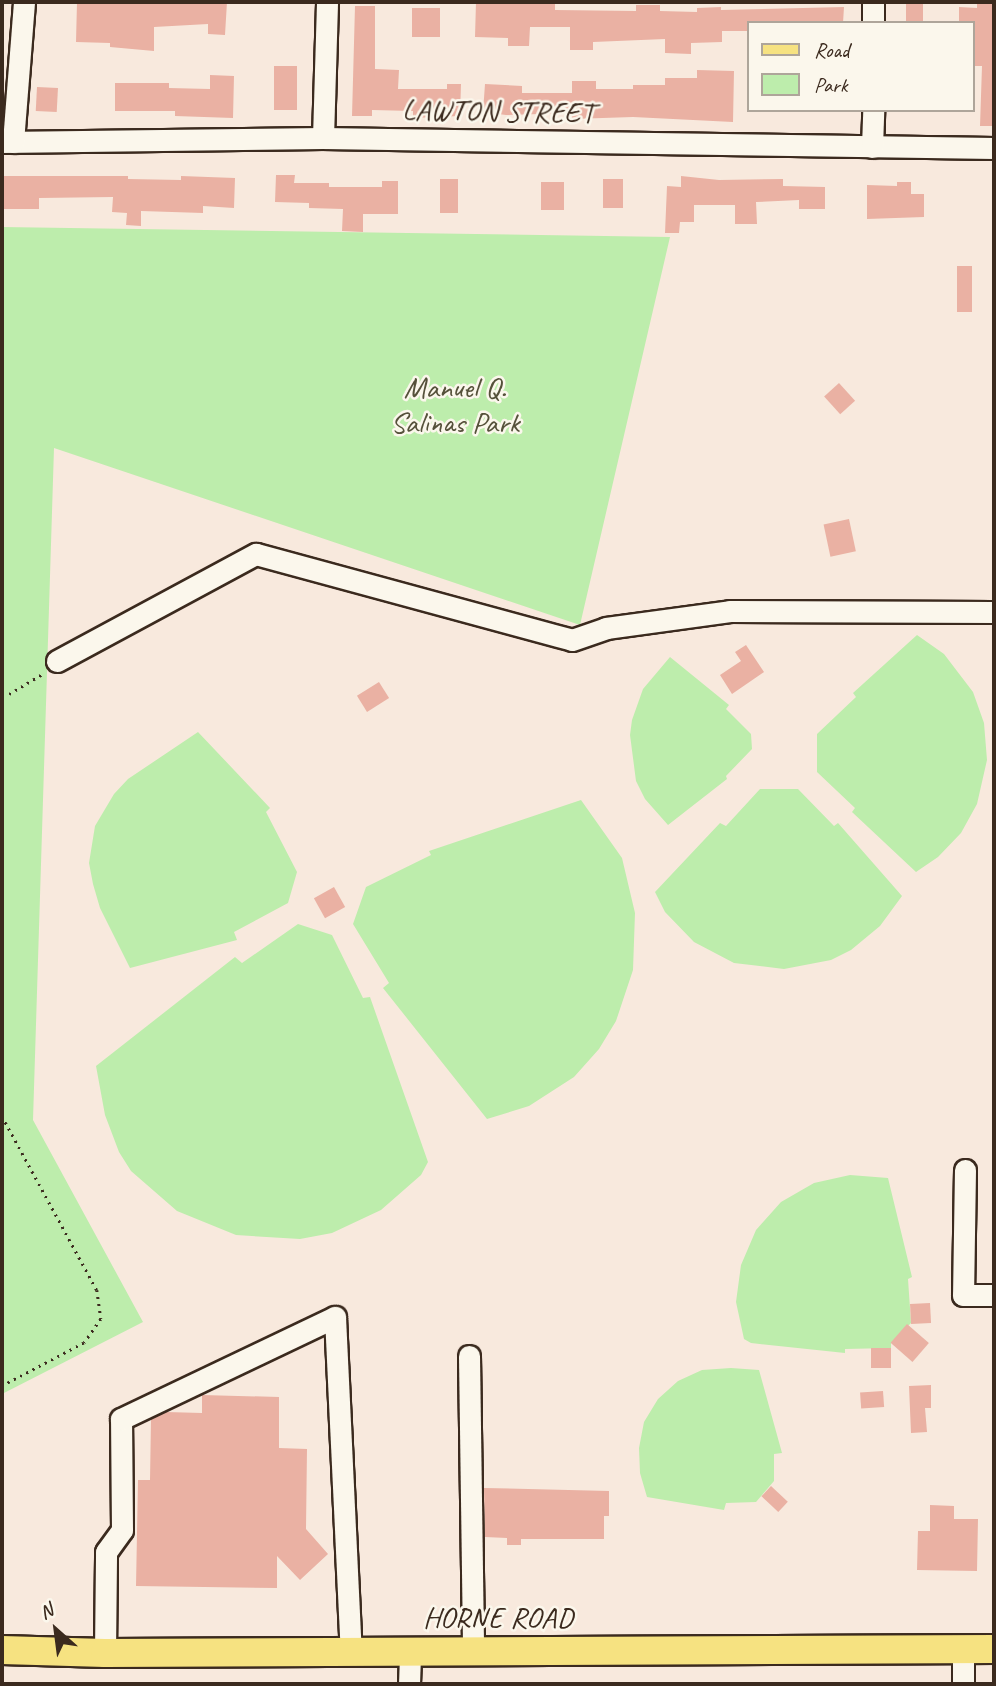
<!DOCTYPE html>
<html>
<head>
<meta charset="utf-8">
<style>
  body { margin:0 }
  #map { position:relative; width:996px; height:1686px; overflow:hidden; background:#f8e9dd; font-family:Caveat,sans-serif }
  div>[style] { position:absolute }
  .green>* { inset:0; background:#bdedac }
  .building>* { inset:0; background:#eab1a3; transform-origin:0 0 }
  .path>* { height:2.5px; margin-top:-1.25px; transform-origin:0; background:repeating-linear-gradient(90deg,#3b2a1e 0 2px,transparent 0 7px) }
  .roads { filter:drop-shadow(2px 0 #3b2a1e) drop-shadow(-2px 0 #3b2a1e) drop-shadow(0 2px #3b2a1e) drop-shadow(0 -2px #3b2a1e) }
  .minor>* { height:21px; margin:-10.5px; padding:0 10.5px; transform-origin:10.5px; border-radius:10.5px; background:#fbf7ec }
  .major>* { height:28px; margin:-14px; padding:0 14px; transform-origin:14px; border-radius:14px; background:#f6e281 }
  span { translate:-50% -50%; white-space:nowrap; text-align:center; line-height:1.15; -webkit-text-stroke:5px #fbf7ec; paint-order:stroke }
  .street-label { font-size:30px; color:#3b2a1e }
  .park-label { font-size:30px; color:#55513a }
  .frame { position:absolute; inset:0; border:4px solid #3b2a1e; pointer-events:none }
  .legend { position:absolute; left:747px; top:21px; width:228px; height:91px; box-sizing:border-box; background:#fbf7ec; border:2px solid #aea59a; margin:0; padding:9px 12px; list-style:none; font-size:21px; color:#3b2a1e }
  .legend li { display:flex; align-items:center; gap:14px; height:35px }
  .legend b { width:35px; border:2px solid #aea59a }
  .north { position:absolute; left:21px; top:1595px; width:70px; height:70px; -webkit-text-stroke:5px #fbf7ec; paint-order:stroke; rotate:332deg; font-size:19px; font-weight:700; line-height:28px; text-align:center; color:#3b2a1e }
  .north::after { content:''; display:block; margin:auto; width:24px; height:32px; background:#3b2a1e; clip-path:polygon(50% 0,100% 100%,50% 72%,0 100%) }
</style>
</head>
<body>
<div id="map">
  <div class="green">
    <i style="clip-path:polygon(2px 227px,670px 237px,580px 625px,54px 448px,33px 1120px,143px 1322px,2px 1394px)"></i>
    <i style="clip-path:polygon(917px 635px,944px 654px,973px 692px,984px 723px,987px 760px,977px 804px,961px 833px,938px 857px,916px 872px,852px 812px,855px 808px,817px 772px,817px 734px,856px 697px,853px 693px)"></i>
    <i style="clip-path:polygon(670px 657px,729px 705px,726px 709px,751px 734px,752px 749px,726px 776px,727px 779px,668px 825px,645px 799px,636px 781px,630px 735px,632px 720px,643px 689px)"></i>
    <i style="clip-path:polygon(198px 732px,270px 808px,266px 812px,297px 872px,288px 903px,234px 932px,237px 940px,130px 968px,100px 908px,93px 884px,89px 863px,95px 826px,114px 794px,128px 779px)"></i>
    <i style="clip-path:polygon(760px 789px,798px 789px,834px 826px,838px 823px,902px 896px,880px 926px,851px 950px,831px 960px,784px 969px,734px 963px,694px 942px,665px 912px,655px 892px,720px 823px,726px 826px)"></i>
    <i style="clip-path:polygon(581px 800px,622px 858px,635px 913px,633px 970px,616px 1021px,599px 1049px,574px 1077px,529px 1106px,487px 1119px,383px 988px,389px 983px,353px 924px,366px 887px,431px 855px,429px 851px)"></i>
    <i style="clip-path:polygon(298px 924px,332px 935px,363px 998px,370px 997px,428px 1162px,421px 1175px,381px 1210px,332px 1233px,300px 1239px,236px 1235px,177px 1211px,131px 1171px,119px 1152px,105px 1115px,96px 1066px,235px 957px,242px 963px)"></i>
    <i style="clip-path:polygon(850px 1175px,888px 1178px,912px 1277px,908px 1279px,911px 1323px,891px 1343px,891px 1348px,845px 1349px,845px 1353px,751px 1343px,744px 1339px,736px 1302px,741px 1265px,756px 1230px,781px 1202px,814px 1183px)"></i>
    <i style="clip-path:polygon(731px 1368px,759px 1370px,782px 1453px,774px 1454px,774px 1481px,756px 1502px,726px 1503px,724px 1510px,647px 1497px,640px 1473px,639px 1448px,644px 1422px,658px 1399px,678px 1381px,702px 1370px)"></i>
  </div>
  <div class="building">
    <i style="clip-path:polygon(77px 2px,227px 2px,225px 35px,208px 34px,208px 24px,154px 27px,154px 51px,110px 47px,110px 43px,76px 42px)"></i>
    <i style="clip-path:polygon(476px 2px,555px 2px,555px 10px,636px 11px,636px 5px,660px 5px,660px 11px,697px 12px,697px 8px,721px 7px,721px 10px,844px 7px,843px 23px,749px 23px,749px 31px,722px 31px,722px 42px,691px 43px,691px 54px,665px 53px,665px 39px,593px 42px,593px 50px,570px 50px,570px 27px,530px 27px,529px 46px,508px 46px,508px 38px,475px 37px)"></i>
    <i style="left:906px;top:2px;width:17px;height:21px"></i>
    <i style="clip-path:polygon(977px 2px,994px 2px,994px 126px,980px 126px,982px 66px,973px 66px,973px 22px,959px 21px,959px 7px,977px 8px)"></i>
    <i style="clip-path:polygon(355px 6px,375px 6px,375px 69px,399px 70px,398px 89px,447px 89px,447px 84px,461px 84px,460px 116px,413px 118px,413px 111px,372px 110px,372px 116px,352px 116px)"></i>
    <i style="left:412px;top:8px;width:28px;height:29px"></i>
    <i style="left:274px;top:66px;width:23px;height:44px"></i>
    <i style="clip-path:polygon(697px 70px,734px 71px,733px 122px,633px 117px,572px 119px,572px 113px,506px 115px,483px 112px,485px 84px,522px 86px,522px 93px,572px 93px,572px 81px,596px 81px,596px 89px,633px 89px,633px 85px,665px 85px,665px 78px,697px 78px)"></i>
    <i style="clip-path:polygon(210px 75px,234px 76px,233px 118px,175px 116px,175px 111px,115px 111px,115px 83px,169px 83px,169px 88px,210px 89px)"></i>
    <i style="left:37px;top:87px;width:21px;height:24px;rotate:3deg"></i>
    <i style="clip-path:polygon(276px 175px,295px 175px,294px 183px,329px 183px,329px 187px,382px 187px,382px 181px,398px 181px,398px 214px,363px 214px,363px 232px,342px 231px,343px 209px,309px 208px,309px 203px,275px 202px)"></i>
    <i style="clip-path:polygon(2px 176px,128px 176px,128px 179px,181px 180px,181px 176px,235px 178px,234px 208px,203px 206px,203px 213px,141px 211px,141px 226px,126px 225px,127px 213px,112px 212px,113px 197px,39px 198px,39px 209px,2px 209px)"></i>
    <i style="clip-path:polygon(681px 176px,719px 180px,783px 179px,783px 186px,825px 187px,825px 209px,799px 209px,799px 200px,756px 202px,757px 224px,735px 224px,735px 205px,694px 205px,694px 222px,680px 222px,679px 233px,665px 233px,667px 186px,681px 187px)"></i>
    <i style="left:440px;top:179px;width:18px;height:34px"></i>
    <i style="left:603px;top:179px;width:20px;height:29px"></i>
    <i style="left:541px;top:182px;width:23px;height:28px"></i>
    <i style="clip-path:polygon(897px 182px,911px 182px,911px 194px,924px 194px,924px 217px,867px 219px,867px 185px,897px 186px)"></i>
    <i style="left:957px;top:266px;width:15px;height:46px"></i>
    <i style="left:839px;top:383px;width:24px;height:20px;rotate:48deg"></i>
    <i style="left:849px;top:519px;width:33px;height:26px;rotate:78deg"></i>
    <i style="clip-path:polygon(746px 645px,764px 672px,732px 694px,720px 675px,741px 661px,735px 652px)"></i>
    <i style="left:379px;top:682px;width:19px;height:26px;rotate:58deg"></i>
    <i style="left:334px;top:887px;width:23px;height:23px;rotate:61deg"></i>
    <i style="left:930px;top:1303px;width:20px;height:20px;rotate:87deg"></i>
    <i style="left:907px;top:1324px;width:29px;height:25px;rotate:41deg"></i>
    <i style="left:891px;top:1348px;width:20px;height:20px;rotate:90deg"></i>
    <i style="clip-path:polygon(931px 1385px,931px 1408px,925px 1408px,927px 1432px,911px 1433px,909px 1386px)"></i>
    <i style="left:883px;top:1391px;width:16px;height:23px;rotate:86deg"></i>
    <i style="clip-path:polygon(202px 1395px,279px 1397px,279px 1448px,307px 1449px,306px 1529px,328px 1554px,300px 1580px,277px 1556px,277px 1588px,136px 1586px,138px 1480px,150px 1480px,151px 1419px,166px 1412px,202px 1413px)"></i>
    <i style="left:771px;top:1486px;width:23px;height:14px;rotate:43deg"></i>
    <i style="clip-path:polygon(484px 1488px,609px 1491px,609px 1516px,604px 1516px,604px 1539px,521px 1539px,521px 1545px,507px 1545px,507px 1538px,485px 1537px)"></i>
    <i style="clip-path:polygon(930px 1505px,954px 1506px,954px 1519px,978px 1519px,977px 1571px,917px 1570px,918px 1531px,930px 1531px)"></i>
  </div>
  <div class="path">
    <i style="left:2px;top:693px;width:7px;rotate:8deg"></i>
    <i style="left:9px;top:694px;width:41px;rotate:-31deg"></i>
    <i style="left:2px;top:1116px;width:198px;rotate:61.4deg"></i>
    <i style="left:97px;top:1290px;width:29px;rotate:82deg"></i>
    <i style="left:101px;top:1319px;width:29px;rotate:125deg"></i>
    <i style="left:84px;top:1343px;width:93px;rotate:152.3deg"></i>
  </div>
  <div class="roads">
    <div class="minor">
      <i style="left:873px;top:23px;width:21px;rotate:-90deg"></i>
      <i style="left:323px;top:138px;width:136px;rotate:-88.3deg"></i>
      <i style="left:2px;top:142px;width:321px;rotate:-0.7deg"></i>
      <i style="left:323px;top:138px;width:671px;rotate:0.85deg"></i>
      <i style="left:13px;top:142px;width:140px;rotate:-85.5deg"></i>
      <i style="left:872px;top:147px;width:37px;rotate:-88deg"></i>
      <i style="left:57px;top:661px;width:226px;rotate:-28.3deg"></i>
      <i style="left:256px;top:554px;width:327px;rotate:15.2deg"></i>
      <i style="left:572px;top:640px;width:36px;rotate:-19deg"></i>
      <i style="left:606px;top:628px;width:125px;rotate:-7.8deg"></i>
      <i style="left:730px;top:611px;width:264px;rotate:0.2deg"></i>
      <i style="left:965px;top:1170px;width:125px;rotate:90.9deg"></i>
      <i style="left:963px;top:1295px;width:31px"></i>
      <i style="left:469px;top:1356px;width:294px;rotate:89.2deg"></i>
      <i style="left:105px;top:1653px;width:101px;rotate:-89.4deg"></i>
      <i style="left:106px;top:1552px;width:27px;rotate:-54deg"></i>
      <i style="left:122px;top:1530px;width:111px;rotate:-90.5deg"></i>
      <i style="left:121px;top:1419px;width:237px;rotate:-25.5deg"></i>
      <i style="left:335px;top:1317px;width:334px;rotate:87.3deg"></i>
      <i style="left:409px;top:1684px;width:34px;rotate:-88deg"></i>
      <i style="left:963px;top:1684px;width:35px;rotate:-90deg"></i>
    </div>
    <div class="major">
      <i style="left:2px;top:1650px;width:103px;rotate:1.7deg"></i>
      <i style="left:105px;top:1653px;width:889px;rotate:-0.26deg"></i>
    </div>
  </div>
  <div class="street-label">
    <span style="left:498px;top:111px;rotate:1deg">LAWTON STREET</span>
    <span style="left:498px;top:1617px">HORNE ROAD</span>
  </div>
  <div class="park-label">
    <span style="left:455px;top:404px">Manuel Q.<br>Salinas Park</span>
  </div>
  <div class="frame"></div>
  <ul class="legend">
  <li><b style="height:9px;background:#f6e281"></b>Road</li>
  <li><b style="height:19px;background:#bdedac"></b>Park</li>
  </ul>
  <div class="north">N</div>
</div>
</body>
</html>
